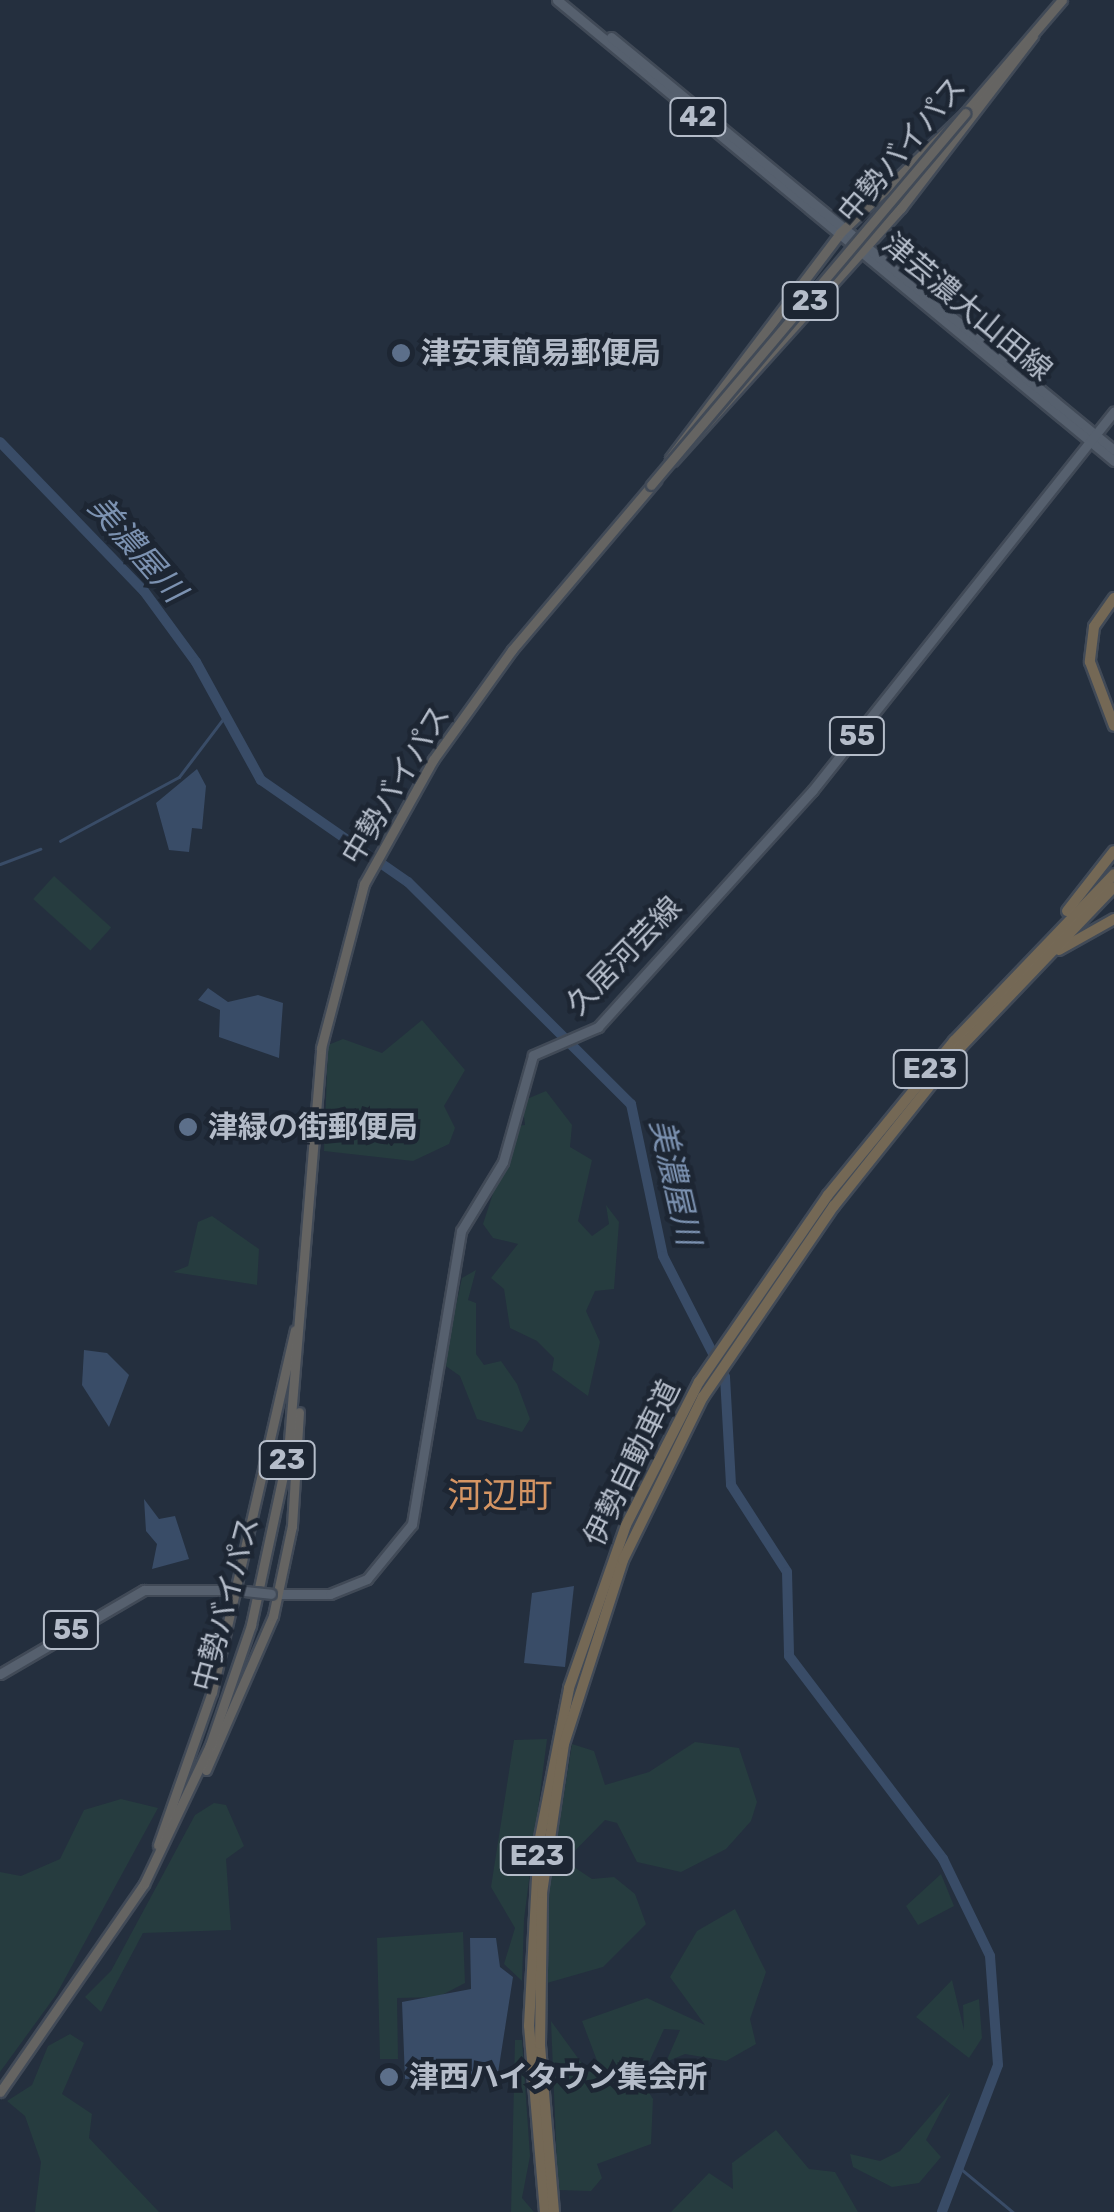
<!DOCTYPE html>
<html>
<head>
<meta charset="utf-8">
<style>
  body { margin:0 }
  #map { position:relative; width:1114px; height:2212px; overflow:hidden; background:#242f3e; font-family:Rubik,"Noto Sans JP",sans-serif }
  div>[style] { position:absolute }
  .green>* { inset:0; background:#263c3f; transform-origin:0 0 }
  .water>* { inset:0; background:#394c67 }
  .stream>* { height:2.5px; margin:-1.25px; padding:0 1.25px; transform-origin:1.25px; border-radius:1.25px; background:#394c67 }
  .river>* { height:10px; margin:-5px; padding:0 5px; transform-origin:5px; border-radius:5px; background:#394c67 }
  .roads { filter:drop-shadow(2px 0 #414a57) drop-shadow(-2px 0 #414a57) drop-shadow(0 2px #414a57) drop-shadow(0 -2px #414a57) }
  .primary>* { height:9px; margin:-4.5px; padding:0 4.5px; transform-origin:4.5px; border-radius:4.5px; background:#56606e }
  .trunk>* { height:9px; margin:-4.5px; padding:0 4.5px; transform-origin:4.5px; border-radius:4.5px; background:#656462 }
  .motorway>* { height:10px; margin:-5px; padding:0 5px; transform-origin:5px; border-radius:5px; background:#746855 }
  .bridges { filter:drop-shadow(2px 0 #414a57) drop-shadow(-2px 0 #414a57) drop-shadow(0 2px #414a57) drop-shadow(0 -2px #414a57) }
  .primary-bridge>* { height:9px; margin:-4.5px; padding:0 4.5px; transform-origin:4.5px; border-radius:4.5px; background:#56606e }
  .trunk-bridge>* { height:9px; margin:-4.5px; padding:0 4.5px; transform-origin:4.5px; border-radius:4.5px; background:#656462 }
  .dots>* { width:28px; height:28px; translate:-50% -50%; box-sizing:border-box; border:5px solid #1d2633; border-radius:50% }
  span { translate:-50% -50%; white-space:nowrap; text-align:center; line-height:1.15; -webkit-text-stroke:9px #1d2633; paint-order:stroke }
  .shield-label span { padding:2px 8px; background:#1d2633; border:2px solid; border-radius:8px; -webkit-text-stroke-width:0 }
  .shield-label { font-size:28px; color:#b4bcc9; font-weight:700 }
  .street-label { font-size:30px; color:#b4bcc9 }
  .poi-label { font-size:30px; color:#b4bcc9; font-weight:700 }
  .left { translate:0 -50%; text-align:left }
  .water-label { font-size:32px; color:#7c92b1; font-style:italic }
  .quarter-label { font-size:35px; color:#d59563 }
</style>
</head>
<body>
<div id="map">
  <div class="green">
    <i style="left:54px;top:876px;width:77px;height:31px;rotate:42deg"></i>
    <i style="clip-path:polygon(422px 1020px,465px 1070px,444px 1106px,455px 1128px,449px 1144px,413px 1161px,324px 1151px,328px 1045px,343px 1039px,382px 1053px)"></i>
    <i style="clip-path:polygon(546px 1091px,572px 1125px,570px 1147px,592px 1160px,578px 1221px,592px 1236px,609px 1224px,606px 1205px,619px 1222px,614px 1289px,595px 1291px,586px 1311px,600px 1342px,588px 1396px,552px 1370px,554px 1358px,537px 1341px,510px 1328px,504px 1289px,491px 1278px,518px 1244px,493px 1238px,483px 1224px,515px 1126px,525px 1125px,522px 1101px)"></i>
    <i style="clip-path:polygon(212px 1216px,259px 1249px,257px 1285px,173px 1272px,188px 1266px,198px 1222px)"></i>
    <i style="clip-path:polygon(476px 1270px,468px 1300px,476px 1303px,476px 1354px,484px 1365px,501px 1361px,517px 1384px,530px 1419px,522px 1432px,477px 1419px,460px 1376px,443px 1364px,462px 1278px)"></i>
    <i style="clip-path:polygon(547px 1739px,524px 1919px,522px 1981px,504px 1964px,515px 1928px,491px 1887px,514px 1740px)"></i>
    <i style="clip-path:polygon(695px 1742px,739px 1748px,757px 1802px,751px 1821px,726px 1849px,681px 1872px,637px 1862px,617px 1823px,605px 1820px,565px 1861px,592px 1879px,614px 1877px,635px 1894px,646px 1924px,603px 1967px,547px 1983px,549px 1889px,572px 1744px,594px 1751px,605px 1785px,649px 1772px)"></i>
    <i style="clip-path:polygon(121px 1799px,158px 1808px,56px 1995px,0 2072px,0 1872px,21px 1876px,60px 1859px,84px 1810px)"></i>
    <i style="clip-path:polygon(214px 1803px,226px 1805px,244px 1846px,226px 1859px,231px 1930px,143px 1933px,101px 2012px,85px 1997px,111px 1971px,195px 1815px)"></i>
    <i style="clip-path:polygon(941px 1874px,954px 1906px,918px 1925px,906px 1906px)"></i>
    <i style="clip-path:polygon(735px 1909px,766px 1972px,750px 2019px,756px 2044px,726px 2061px,685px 2054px,666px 2062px,680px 2030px,664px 2029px,641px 2080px,653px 2099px,651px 2144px,597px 2164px,602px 2178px,591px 2191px,558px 2190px,551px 2021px,588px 2072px,599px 2066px,582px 2021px,647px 1998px,705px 2025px,670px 1977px,697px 1931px)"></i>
    <i style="clip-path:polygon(463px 1932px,465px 1983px,438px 1997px,397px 1998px,398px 2059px,380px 2059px,377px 1938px)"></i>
    <i style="clip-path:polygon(952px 1980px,964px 2030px,963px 2005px,979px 1999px,982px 2038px,969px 2058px,916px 2017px)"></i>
    <i style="clip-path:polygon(70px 2034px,84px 2043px,62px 2094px,92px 2114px,89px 2138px,159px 2212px,35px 2212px,41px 2162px,25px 2116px,7px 2101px,32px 2085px,48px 2046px)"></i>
    <i style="clip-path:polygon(515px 2040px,522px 2040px,530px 2156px,522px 2198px,534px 2212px,511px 2212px)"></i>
    <i style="clip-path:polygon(951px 2092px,926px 2140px,941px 2157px,919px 2183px,892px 2187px,853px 2167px,850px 2154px,880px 2161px,900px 2151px)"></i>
    <i style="clip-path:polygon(776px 2130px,809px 2169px,835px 2172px,858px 2212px,671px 2212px,709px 2173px,733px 2189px,732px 2163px)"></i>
  </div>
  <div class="water">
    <i style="clip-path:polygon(197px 769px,206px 786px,202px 829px,192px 828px,189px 852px,169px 850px,156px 803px)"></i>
    <i style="clip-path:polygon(208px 988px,228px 1002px,258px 995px,283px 1003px,279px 1058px,219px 1037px,220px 1010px,198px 1000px)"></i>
    <i style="clip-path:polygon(84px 1350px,107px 1353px,129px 1375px,109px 1427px,82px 1385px)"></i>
    <i style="clip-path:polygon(144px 1499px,159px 1519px,175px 1516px,189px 1559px,152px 1569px,157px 1544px,146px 1531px)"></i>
    <i style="clip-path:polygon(574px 1586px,565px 1667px,524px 1663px,532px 1593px)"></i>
    <i style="clip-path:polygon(470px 1938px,496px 1938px,500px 1967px,513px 1977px,498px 2073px,405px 2079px,402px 2002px,471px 1989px)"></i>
  </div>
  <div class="stream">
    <i style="left:60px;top:841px;width:135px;rotate:-28.3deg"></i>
    <i style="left:179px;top:777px;width:78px;rotate:-52.8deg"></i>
    <i style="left:0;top:864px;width:43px;rotate:-20.6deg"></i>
    <i style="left:960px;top:2168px;width:69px;rotate:39.7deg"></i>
  </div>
  <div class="river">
    <i style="left:0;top:442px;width:207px;rotate:46deg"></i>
    <i style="left:144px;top:591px;width:88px;rotate:53.8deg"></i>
    <i style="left:196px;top:662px;width:135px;rotate:61.2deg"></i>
    <i style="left:261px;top:780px;width:179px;rotate:34.8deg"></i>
    <i style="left:408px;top:882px;width:315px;rotate:44.9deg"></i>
    <i style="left:631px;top:1104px;width:155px;rotate:78.1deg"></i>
    <i style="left:663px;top:1256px;width:136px;rotate:62.9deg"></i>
    <i style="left:725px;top:1377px;width:108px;rotate:86.8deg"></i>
    <i style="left:731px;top:1485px;width:103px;rotate:57.2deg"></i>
    <i style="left:787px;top:1572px;width:84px;rotate:88.6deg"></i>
    <i style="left:789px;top:1656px;width:255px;rotate:52.8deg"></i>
    <i style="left:943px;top:1859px;width:108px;rotate:64.1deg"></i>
    <i style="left:990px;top:1956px;width:109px;rotate:85.8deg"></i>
    <i style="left:998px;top:2065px;width:157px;rotate:110.9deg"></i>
  </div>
  <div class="roads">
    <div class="primary">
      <i style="left:557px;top:0;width:723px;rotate:39.61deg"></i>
      <i style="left:611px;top:37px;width:651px;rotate:39.39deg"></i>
      <i style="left:273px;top:1594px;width:57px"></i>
      <i style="left:330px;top:1594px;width:40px;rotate:-22deg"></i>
      <i style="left:367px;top:1579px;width:71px;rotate:-50.7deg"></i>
      <i style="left:412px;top:1524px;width:297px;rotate:-80.5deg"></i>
      <i style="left:461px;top:1231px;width:81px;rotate:-58.7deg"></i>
      <i style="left:503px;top:1162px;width:111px;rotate:-74.3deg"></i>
      <i style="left:533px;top:1055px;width:71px;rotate:-23.3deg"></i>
      <i style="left:598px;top:1027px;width:319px;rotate:-47.8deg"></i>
      <i style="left:812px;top:791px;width:485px;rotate:-51.5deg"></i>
      <i style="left:0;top:1674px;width:167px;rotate:-30.3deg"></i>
      <i style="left:144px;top:1590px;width:95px"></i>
    </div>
    <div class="trunk">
      <i style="left:670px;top:458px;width:282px;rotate:-52.9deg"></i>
      <i style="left:840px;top:233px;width:173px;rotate:-43.8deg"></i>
      <i style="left:965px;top:113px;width:149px;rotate:-49.4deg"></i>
      <i style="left:673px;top:461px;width:341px;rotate:-48deg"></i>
      <i style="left:901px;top:208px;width:217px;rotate:-52.5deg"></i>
      <i style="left:206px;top:1770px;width:168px;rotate:-66.5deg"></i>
      <i style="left:273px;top:1616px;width:92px;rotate:-78.1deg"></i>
      <i style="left:292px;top:1526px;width:114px;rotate:-86.5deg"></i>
      <i style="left:158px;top:1845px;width:162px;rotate:-70.6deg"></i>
      <i style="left:212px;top:1692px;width:371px;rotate:-77.1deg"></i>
      <i style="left:0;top:2092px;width:253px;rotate:-55.3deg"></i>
      <i style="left:144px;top:1884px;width:154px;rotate:-64.6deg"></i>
      <i style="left:210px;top:1745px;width:127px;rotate:-71.1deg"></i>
      <i style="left:251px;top:1625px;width:176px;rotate:-77.9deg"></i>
      <i style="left:288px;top:1453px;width:406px;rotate:-85.3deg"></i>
      <i style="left:321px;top:1048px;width:170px;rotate:-75.3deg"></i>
      <i style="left:364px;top:884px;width:142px;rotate:-60.9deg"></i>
      <i style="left:433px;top:760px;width:135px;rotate:-54.3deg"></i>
      <i style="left:512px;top:650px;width:223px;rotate:-49.7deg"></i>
    </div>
    <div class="motorway">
      <i style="left:1114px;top:598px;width:35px;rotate:125deg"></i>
      <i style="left:1094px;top:627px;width:35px;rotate:97deg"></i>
      <i style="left:1090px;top:662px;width:68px;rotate:69.4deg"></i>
      <i style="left:1067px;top:911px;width:76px;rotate:-51.9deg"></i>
      <i style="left:1059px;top:950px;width:63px;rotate:-29.4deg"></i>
      <i style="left:545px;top:2212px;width:187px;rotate:-94.9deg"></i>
      <i style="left:529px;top:2026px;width:183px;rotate:-86.9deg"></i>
      <i style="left:539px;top:1843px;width:158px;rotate:-79deg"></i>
      <i style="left:569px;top:1688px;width:173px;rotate:-70.7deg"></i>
      <i style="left:626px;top:1525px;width:161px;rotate:-63deg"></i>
      <i style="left:699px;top:1382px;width:227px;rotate:-55.4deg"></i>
      <i style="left:828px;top:1195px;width:199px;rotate:-50.7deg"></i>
      <i style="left:954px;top:1041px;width:231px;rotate:-46.2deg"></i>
      <i style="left:554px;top:2212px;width:169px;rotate:-94.8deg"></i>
      <i style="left:540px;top:2044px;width:151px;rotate:-89.2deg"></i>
      <i style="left:542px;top:1893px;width:151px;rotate:-81.6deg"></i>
      <i style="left:564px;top:1744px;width:193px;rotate:-72.2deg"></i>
      <i style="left:623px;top:1560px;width:182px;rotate:-63.9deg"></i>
      <i style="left:703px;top:1397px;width:232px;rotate:-55.6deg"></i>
      <i style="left:834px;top:1206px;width:203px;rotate:-51.4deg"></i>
      <i style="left:961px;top:1047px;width:221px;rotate:-46.3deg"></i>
    </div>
  </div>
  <div class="bridges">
    <div class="primary-bridge">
      <i style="left:244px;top:1591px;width:27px;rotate:6deg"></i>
    </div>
    <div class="trunk-bridge">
      <i style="left:651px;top:485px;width:487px;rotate:-49.8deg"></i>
    </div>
  </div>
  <div class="dots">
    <i style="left:401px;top:353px;background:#5c6f8a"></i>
    <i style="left:188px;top:1127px;background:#5c6f8a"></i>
    <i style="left:389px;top:2077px;background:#5c6f8a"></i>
  </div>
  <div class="shield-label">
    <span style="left:698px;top:117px">42</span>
    <span style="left:810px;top:301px">23</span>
    <span style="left:857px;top:736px">55</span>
    <span style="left:930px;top:1069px">E23</span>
    <span style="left:287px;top:1460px">23</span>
    <span style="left:71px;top:1630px">55</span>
    <span style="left:537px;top:1856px">E23</span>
  </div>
  <div class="street-label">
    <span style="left:902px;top:150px;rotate:-50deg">中勢バイパス</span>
    <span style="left:967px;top:307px;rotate:40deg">津芸濃大山田線</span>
    <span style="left:396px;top:785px;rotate:-59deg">中勢バイパス</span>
    <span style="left:624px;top:956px;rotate:-46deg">久居河芸線</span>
    <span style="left:632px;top:1463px;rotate:-64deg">伊勢自動車道</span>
    <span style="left:226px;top:1604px;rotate:-75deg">中勢バイパス</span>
  </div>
  <div class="poi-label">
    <span class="left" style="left:421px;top:353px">津安東簡易郵便局</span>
    <span class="left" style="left:208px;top:1127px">津緑の街郵便局</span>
    <span class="left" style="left:409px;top:2077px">津西ハイタウン集会所</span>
  </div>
  <div class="water-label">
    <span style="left:137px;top:549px;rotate:49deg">美濃屋川</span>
    <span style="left:675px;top:1182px;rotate:77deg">美濃屋川</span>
  </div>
  <div class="quarter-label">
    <span style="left:500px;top:1495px">河辺町</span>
  </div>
</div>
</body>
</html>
